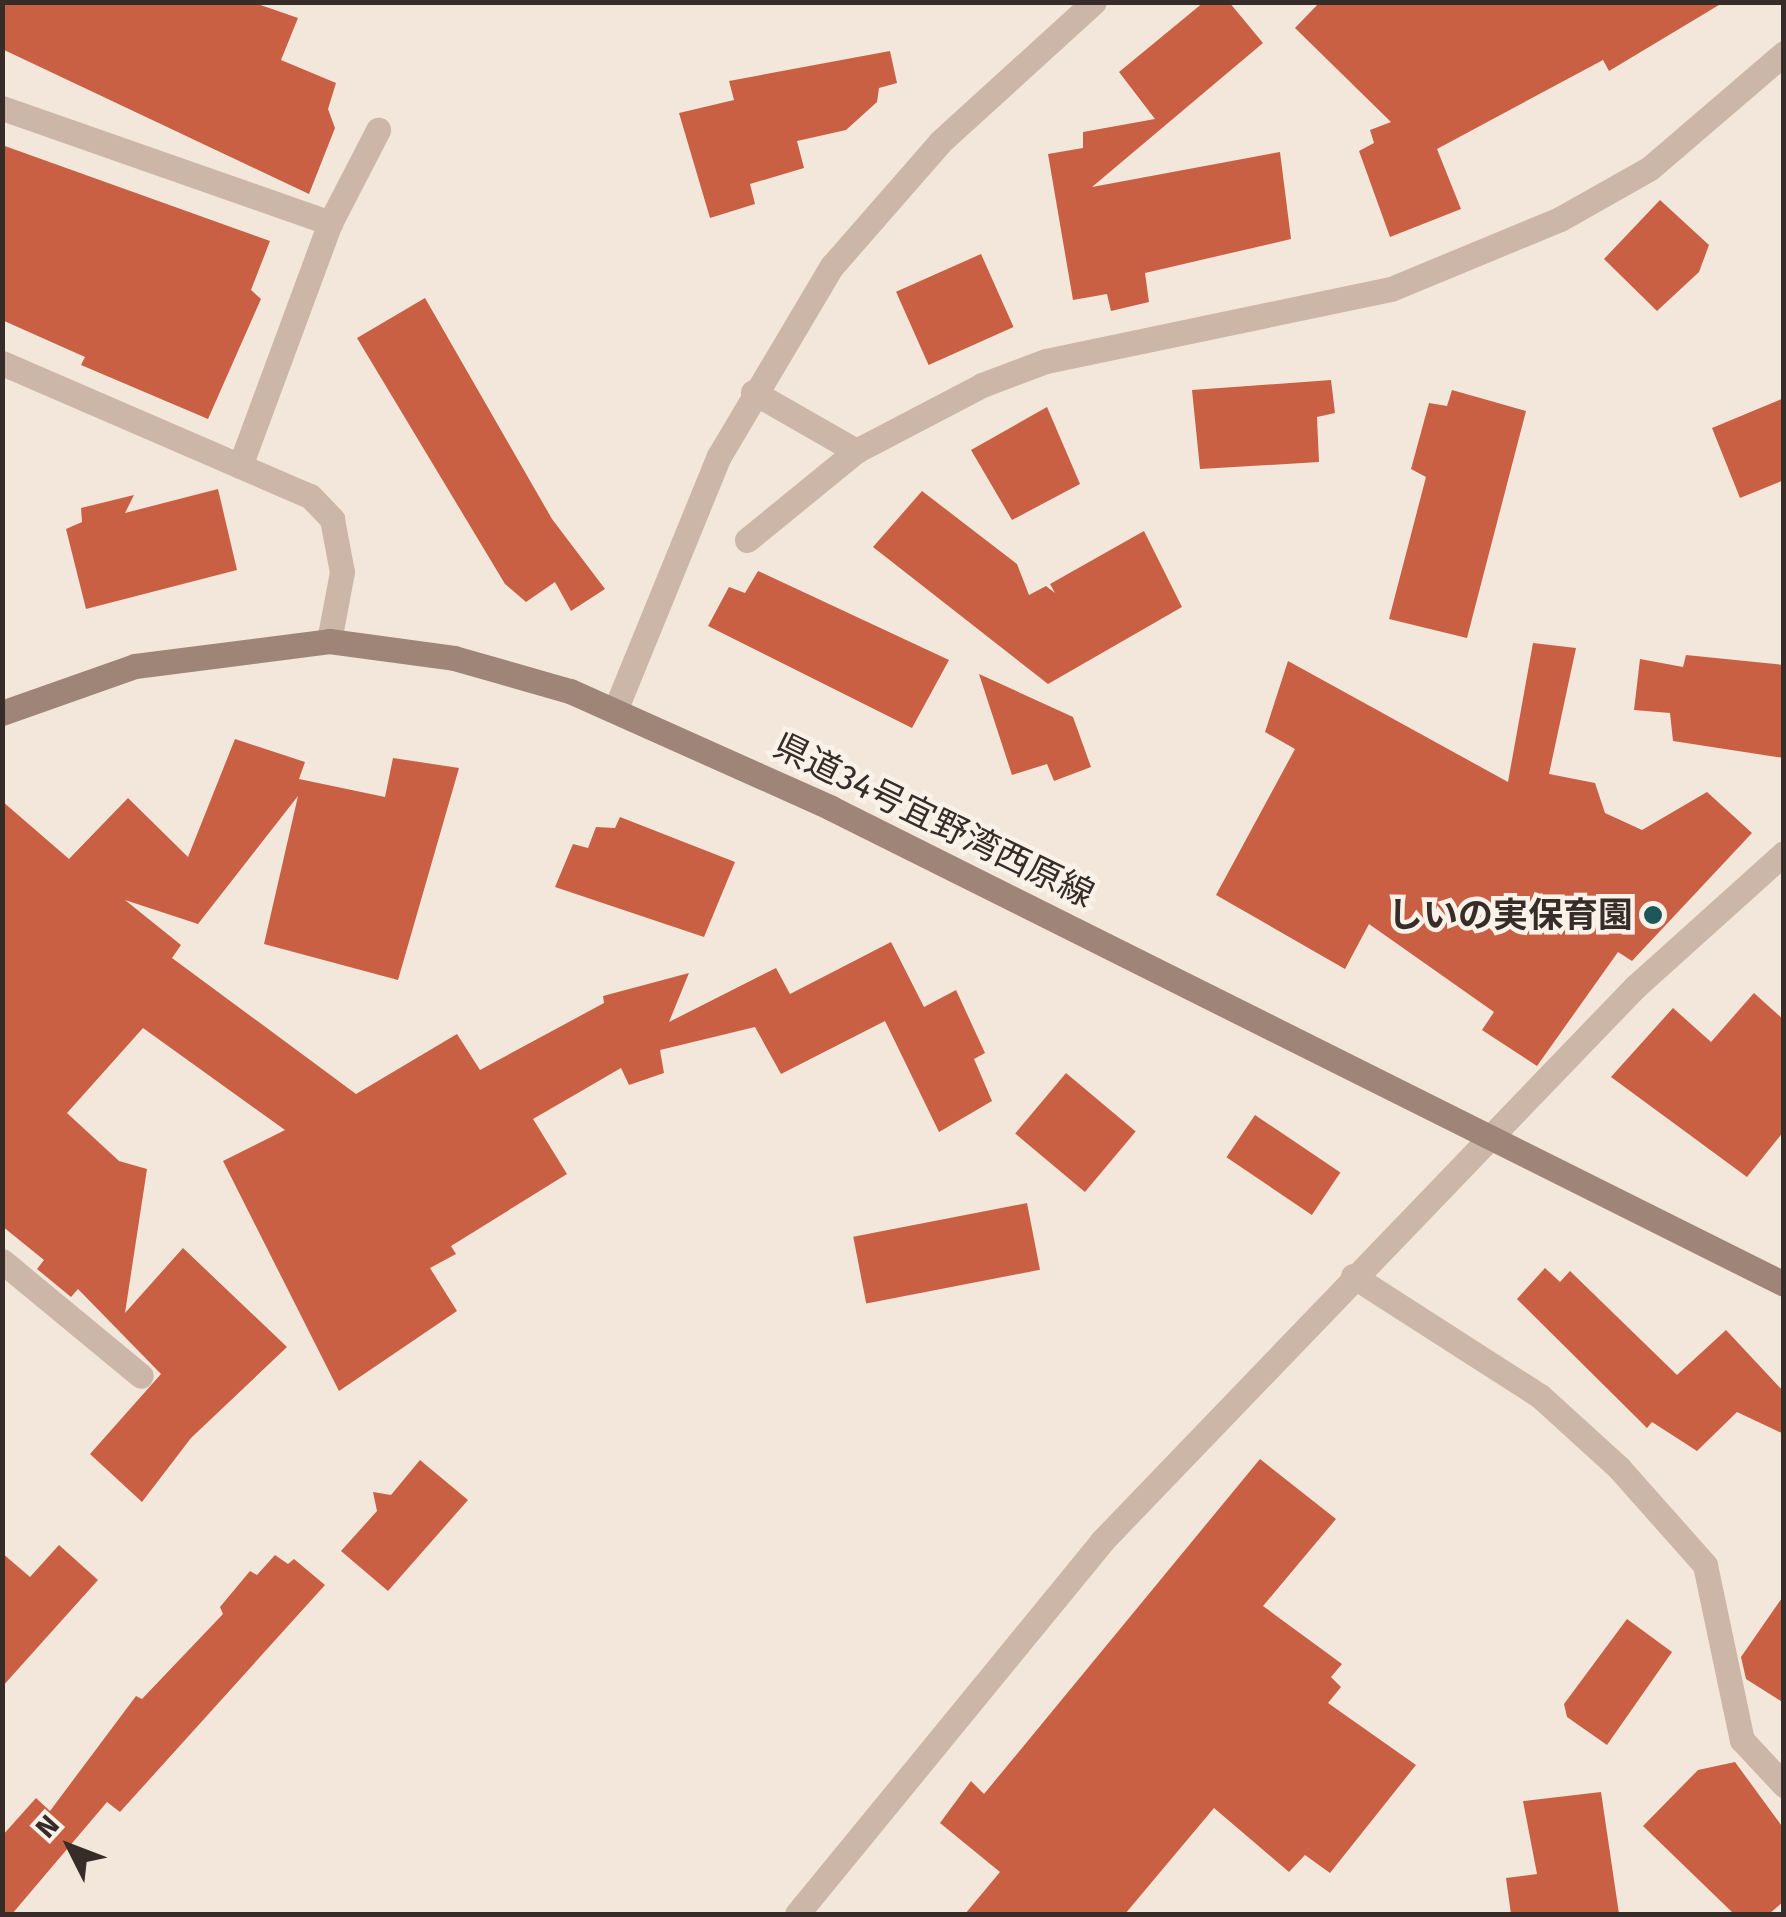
<!DOCTYPE html>
<html>
<head>
<meta charset="utf-8">
<style>
  body { margin:0 }
  #map { position:relative; width:1786px; height:1917px; overflow:hidden; background:#f3e7db; font-family:"Fira Sans","Noto Sans JP",sans-serif }
  div>[style] { position:absolute }
  .building>* { inset:0; background:#c95f43; transform-origin:0 0 }
  .street>* { height:25px; margin:-12.5px; padding:0 12.5px; transform-origin:12.5px; border-radius:12.5px; background:#cbb6a7 }
  .secondary>* { height:25px; margin:-12.5px; padding:0 12.5px; transform-origin:12.5px; border-radius:12.5px; background:#9f8578 }
  .dots>* { width:28px; height:28px; translate:-50% -50%; box-sizing:border-box; border:5px solid #faf1e8; border-radius:50% }
  span { translate:-50% -50%; white-space:nowrap; text-align:center; line-height:1.15; -webkit-text-stroke:9px #faf1e8; paint-order:stroke }
  .street-label { font-size:35px; color:#372c28 }
  .poi-label { font-size:35px; color:#372c28; font-weight:700 }
  .right { translate:-100% -50%; text-align:right }
  .frame { position:absolute; inset:0; border:5px solid #372c28; pointer-events:none }
  .north { position:absolute; left:20px; top:1797px; width:100px; height:100px; -webkit-text-stroke:8px #faf1e8; paint-order:stroke; rotate:312deg; font-size:28px; font-weight:700; line-height:40px; text-align:center; color:#372c28 }
  .north::after { content:''; display:block; margin:auto; width:35px; height:45px; background:#372c28; clip-path:polygon(50% 0,100% 100%,50% 72%,0 100%) }
</style>
</head>
<body>
<div id="map">
  <div class="building">
    <i style="clip-path:polygon(2px 2px,252px 2px,298px 18px,281px 60px,336px 83px,328px 109px,335px 128px,309px 194px,2px 49px)"></i>
    <i style="clip-path:polygon(1204px 2px,1229px 2px,1263px 43px,1092px 187px,1280px 152px,1291px 239px,1145px 273px,1149px 302px,1111px 311px,1107px 294px,1073px 300px,1048px 154px,1083px 148px,1083px 132px,1155px 119px,1119px 72px)"></i>
    <i style="clip-path:polygon(1320px 2px,1724px 2px,1609px 71px,1603px 60px,1437px 149px,1461px 209px,1390px 237px,1359px 151px,1374px 143px,1370px 130px,1391px 122px,1295px 28px)"></i>
    <i style="clip-path:polygon(890px 51px,897px 83px,879px 88px,877px 102px,846px 130px,797px 141px,804px 168px,750px 184px,755px 204px,710px 218px,679px 113px,734px 100px,729px 81px)"></i>
    <i style="clip-path:polygon(2px 145px,270px 241px,251px 290px,261px 299px,208px 419px,81px 365px,85px 357px,2px 320px)"></i>
    <i style="clip-path:polygon(1660px 200px,1709px 245px,1699px 272px,1657px 311px,1604px 259px)"></i>
    <i style="left:981px;top:254px;width:80px;height:93px;rotate:66deg"></i>
    <i style="clip-path:polygon(425px 298px,552px 519px,605px 589px,571px 611px,555px 582px,526px 602px,505px 584px,357px 338px)"></i>
    <i style="clip-path:polygon(1331px 380px,1335px 413px,1317px 417px,1319px 462px,1200px 469px,1192px 390px)"></i>
    <i style="clip-path:polygon(1452px 390px,1526px 411px,1467px 638px,1389px 619px,1426px 477px,1411px 469px,1429px 403px,1447px 406px)"></i>
    <i style="clip-path:polygon(1784px 398px,1784px 480px,1740px 498px,1712px 428px)"></i>
    <i style="clip-path:polygon(1047px 407px,1080px 484px,1012px 520px,971px 450px)"></i>
    <i style="clip-path:polygon(218px 489px,237px 570px,86px 609px,66px 529px,82px 522px,81px 508px,134px 495px,125px 513px)"></i>
    <i style="clip-path:polygon(922px 491px,1017px 564px,1029px 595px,1046px 586px,1055px 593px,1050px 584px,1144px 531px,1182px 607px,1048px 684px,873px 547px)"></i>
    <i style="clip-path:polygon(758px 571px,949px 660px,912px 728px,708px 626px,729px 587px,745px 593px)"></i>
    <i style="clip-path:polygon(1533px 643px,1576px 648px,1549px 774px,1595px 783px,1605px 813px,1642px 830px,1707px 792px,1752px 833px,1632px 961px,1618px 952px,1537px 1066px,1482px 1030px,1494px 1012px,1369px 924px,1345px 969px,1216px 895px,1295px 749px,1265px 732px,1288px 661px,1508px 782px)"></i>
    <i style="clip-path:polygon(1686px 655px,1784px 665px,1784px 758px,1673px 741px,1670px 713px,1634px 710px,1640px 659px,1683px 667px)"></i>
    <i style="clip-path:polygon(979px 674px,1073px 717px,1091px 767px,1054px 781px,1047px 764px,1012px 775px)"></i>
    <i style="clip-path:polygon(235px 739px,305px 762px,299px 779px,385px 797px,393px 758px,459px 768px,398px 980px,264px 944px,298px 796px,198px 924px,125px 900px,181px 945px,172px 958px,356px 1094px,457px 1034px,480px 1070px,604px 1003px,603px 996px,689px 973px,669px 1022px,776px 968px,790px 994px,891px 942px,924px 1007px,956px 990px,985px 1053px,974px 1059px,992px 1101px,939px 1132px,885px 1021px,781px 1074px,755px 1027px,660px 1050px,664px 1073px,629px 1085px,621px 1068px,533px 1119px,567px 1174px,451px 1246px,456px 1254px,430px 1268px,457px 1311px,339px 1391px,223px 1161px,285px 1130px,143px 1028px,67px 1113px,119px 1161px,147px 1169px,125px 1313px,183px 1248px,287px 1347px,191px 1438px,142px 1502px,90px 1454px,161px 1374px,78px 1289px,71px 1297px,37px 1269px,44px 1260px,2px 1226px,2px 801px,69px 859px,128px 798px,188px 857px)"></i>
    <i style="clip-path:polygon(620px 817px,735px 862px,704px 937px,555px 887px,573px 844px,588px 848px,596px 827px,615px 828px)"></i>
    <i style="clip-path:polygon(1754px 993px,1784px 1020px,1784px 1131px,1747px 1177px,1611px 1077px,1673px 1008px,1711px 1042px)"></i>
    <i style="left:1066px;top:1073px;width:91px;height:79px;rotate:40deg"></i>
    <i style="left:1255px;top:1115px;width:103px;height:51px;rotate:34deg"></i>
    <i style="left:1027px;top:1203px;width:68px;height:177px;rotate:79deg"></i>
    <i style="clip-path:polygon(1545px 1268px,1560px 1282px,1570px 1271px,1677px 1375px,1726px 1330px,1784px 1392px,1784px 1434px,1737px 1412px,1697px 1451px,1652px 1422px,1647px 1428px,1517px 1299px)"></i>
    <i style="clip-path:polygon(1260px 1459px,1336px 1519px,1263px 1606px,1342px 1664px,1331px 1677px,1341px 1687px,1328px 1703px,1416px 1765px,1330px 1873px,1305px 1855px,1289px 1872px,1214px 1808px,1125px 1914px,965px 1914px,1000px 1872px,940px 1823px,971px 1781px,984px 1794px)"></i>
    <i style="clip-path:polygon(420px 1460px,468px 1500px,388px 1591px,341px 1551px,377px 1511px,373px 1492px,391px 1495px)"></i>
    <i style="clip-path:polygon(59px 1545px,98px 1580px,2px 1687px,2px 1553px,30px 1577px)"></i>
    <i style="clip-path:polygon(275px 1555px,288px 1564px,294px 1559px,325px 1585px,120px 1812px,107px 1802px,12px 1914px,2px 1914px,2px 1836px,36px 1798px,50px 1811px,136px 1696px,142px 1699px,223px 1614px,220px 1607px,250px 1571px,257px 1575px)"></i>
    <i style="clip-path:polygon(1784px 1595px,1784px 1703px,1746px 1679px,1741px 1657px)"></i>
    <i style="clip-path:polygon(1627px 1619px,1672px 1652px,1607px 1745px,1567px 1717px,1564px 1704px)"></i>
    <i style="clip-path:polygon(1735px 1762px,1784px 1829px,1784px 1901px,1769px 1914px,1734px 1914px,1643px 1826px,1698px 1770px)"></i>
    <i style="clip-path:polygon(1601px 1792px,1619px 1914px,1511px 1914px,1506px 1878px,1537px 1874px,1523px 1801px)"></i>
  </div>
  <div class="street">
    <i style="left:2px;top:108px;width:348px;rotate:19.3deg"></i>
    <i style="left:2px;top:363px;width:335px;rotate:23.4deg"></i>
    <i style="left:310px;top:496px;width:32px;rotate:46deg"></i>
    <i style="left:332px;top:519px;width:54px;rotate:79.3deg"></i>
    <i style="left:342px;top:572px;width:70px;rotate:100.7deg"></i>
    <i style="left:753px;top:392px;width:119px;rotate:29.8deg"></i>
    <i style="left:240px;top:466px;width:259px;rotate:-69.7deg"></i>
    <i style="left:330px;top:223px;width:105px;rotate:-62.7deg"></i>
    <i style="left:747px;top:540px;width:141px;rotate:-39.2deg"></i>
    <i style="left:856px;top:451px;width:142px;rotate:-27.6deg"></i>
    <i style="left:982px;top:385px;width:68px;rotate:-20.6deg"></i>
    <i style="left:1046px;top:361px;width:352px;rotate:-11.8deg"></i>
    <i style="left:1391px;top:289px;width:183px;rotate:-22.5deg"></i>
    <i style="left:1560px;top:219px;width:103px;rotate:-29.5deg"></i>
    <i style="left:1650px;top:168px;width:177px;rotate:-40.6deg"></i>
    <i style="left:616px;top:708px;width:272px;rotate:-67.8deg"></i>
    <i style="left:719px;top:456px;width:221px;rotate:-59.3deg"></i>
    <i style="left:832px;top:266px;width:164px;rotate:-48.9deg"></i>
    <i style="left:940px;top:142px;width:208px;rotate:-42.3deg"></i>
    <i style="left:2px;top:1261px;width:180px;rotate:39.6deg"></i>
    <i style="left:1353px;top:1276px;width:222px;rotate:32.7deg"></i>
    <i style="left:1540px;top:1396px;width:107px;rotate:42.3deg"></i>
    <i style="left:1619px;top:1468px;width:130px;rotate:48.4deg"></i>
    <i style="left:1705px;top:1565px;width:179px;rotate:78.1deg"></i>
    <i style="left:1742px;top:1740px;width:62px;rotate:47deg"></i>
    <i style="left:797px;top:1914px;width:482px;rotate:-50.7deg"></i>
    <i style="left:1102px;top:1541px;width:769px;rotate:-46.11deg"></i>
    <i style="left:1635px;top:987px;width:200px;rotate:-42deg"></i>
  </div>
  <div class="secondary">
    <i style="left:2px;top:713px;width:141px;rotate:-19.5deg"></i>
    <i style="left:135px;top:666px;width:196px;rotate:-7.3deg"></i>
    <i style="left:329px;top:641px;width:126px;rotate:7.7deg"></i>
    <i style="left:454px;top:658px;width:121px;rotate:15.9deg"></i>
    <i style="left:570px;top:691px;width:286px;rotate:24.1deg"></i>
    <i style="left:831px;top:808px;width:1065px;rotate:26.54deg"></i>
  </div>
  <div class="dots">
    <i style="left:1653px;top:915px;background:#1c585a"></i>
  </div>
  <div class="street-label">
    <span style="left:934px;top:820px;rotate:26deg">県道34号宜野湾西原線</span>
  </div>
  <div class="poi-label">
    <span class="right" style="left:1633px;top:915px">しいの実保育園</span>
  </div>
  <div class="frame"></div>
  <div class="north">N</div>
</div>
</body>
</html>
